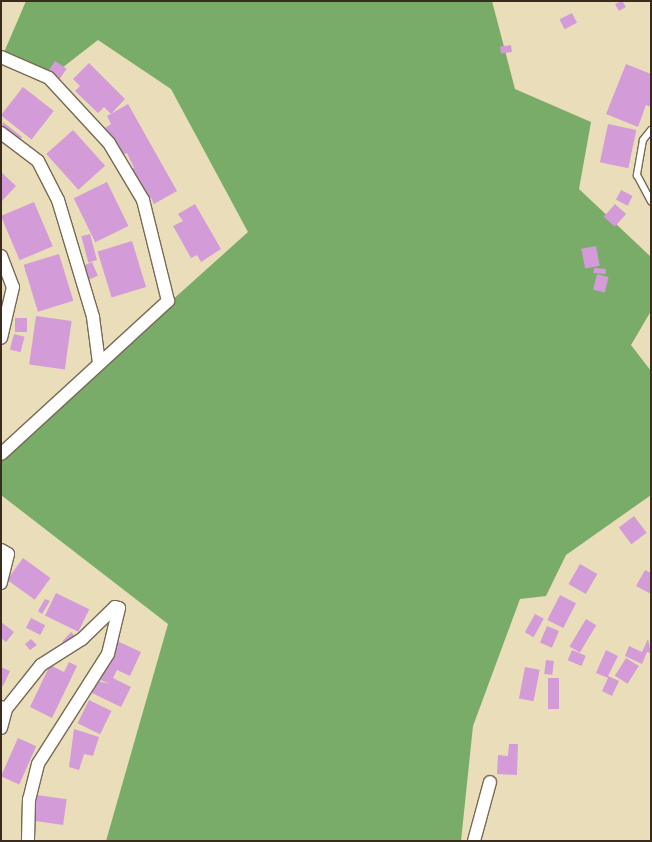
<!DOCTYPE html>
<html>
<head>
<meta charset="utf-8">
<style>
  body { margin:0 }
  #map { position:relative; width:652px; height:842px; overflow:hidden; background:#eadeba; font-family:"Playpen Sans",sans-serif }
  div>[style] { position:absolute }
  .forest>* { inset:0; background:#78ac68 }
  .building>* { inset:0; background:#d39bd8; transform-origin:0 0 }
  .roads { filter:drop-shadow(1px 0 #786955) drop-shadow(-1px 0 #786955) drop-shadow(0 1px #786955) drop-shadow(0 -1px #786955) }
  .service>* { height:6px; margin:-3px; padding:0 3px; transform-origin:3px; border-radius:3px; background:#fff }
  .minor>* { height:12px; margin:-6px; padding:0 6px; transform-origin:6px; border-radius:6px; background:#fff }
  span { translate:-50% -50%; white-space:nowrap; text-align:center; line-height:1.15; -webkit-text-stroke:4.5px #f6f6f2; paint-order:stroke }
  .frame { position:absolute; inset:0; border:2px solid #3b2a1e; pointer-events:none }
</style>
</head>
<body>
<div id="map">
  <div class="forest">
    <i style="clip-path:polygon(26px 1px,492px 1px,515px 89px,591px 122px,579px 189px,651px 257px,651px 311px,631px 345px,651px 371px,651px 495px,566px 555px,546px 596px,520px 599px,473px 726px,461px 841px,106px 841px,168px 624px,1px 495px,1px 454px,248px 232px,171px 89px,98px 40px,49px 78px,2px 57px)"></i>
  </div>
  <div class="building">
    <i style="clip-path:polygon(622px 1px,626px 7px,619px 11px,615px 4px)"></i>
    <i style="left:572px;top:13px;width:11px;height:14px;rotate:63deg"></i>
    <i style="left:511px;top:45px;width:7px;height:11px;rotate:82deg"></i>
    <i style="left:55px;top:61px;width:14px;height:15px;rotate:34deg"></i>
    <i style="clip-path:polygon(89px 63px,125px 99px,111px 114px,104px 107px,98px 113px,75px 91px,80px 86px,73px 79px)"></i>
    <i style="clip-path:polygon(626px 64px,651px 74px,651px 107px,646px 105px,638px 127px,606px 114px)"></i>
    <i style="left:23px;top:87px;width:39px;height:36px;rotate:38deg"></i>
    <i style="clip-path:polygon(128px 104px,177px 191px,154px 204px,151px 198px,145px 201px,128px 171px,134px 168px,127px 153px,121px 156px,105px 128px,111px 124px,107px 116px)"></i>
    <i style="clip-path:polygon(3px 122px,22px 137px,16px 144px,1px 132px)"></i>
    <i style="left:608px;top:124px;width:29px;height:39px;rotate:12deg"></i>
    <i style="left:73px;top:130px;width:48px;height:36px;rotate:48deg"></i>
    <i style="clip-path:polygon(1px 172px,16px 186px,1px 202px)"></i>
    <i style="left:107px;top:182px;width:49px;height:37px;rotate:64deg"></i>
    <i style="left:621px;top:190px;width:13px;height:11px;rotate:27deg"></i>
    <i style="left:34px;top:202px;width:48px;height:36px;rotate:67deg"></i>
    <i style="clip-path:polygon(195px 204px,221px 249px,201px 262px,197px 255px,191px 258px,173px 226px,183px 221px,178px 214px)"></i>
    <i style="left:615px;top:204px;width:15px;height:17px;rotate:42deg"></i>
    <i style="left:90px;top:234px;width:27px;height:9px;rotate:75deg"></i>
    <i style="left:132px;top:241px;width:48px;height:36px;rotate:73deg"></i>
    <i style="left:596px;top:246px;width:20px;height:15px;rotate:79deg"></i>
    <i style="left:59px;top:254px;width:49px;height:37px;rotate:73deg"></i>
    <i style="left:92px;top:262px;width:15px;height:12px;rotate:67deg"></i>
    <i style="left:594px;top:268px;width:12px;height:5px;rotate:5deg"></i>
    <i style="left:597px;top:274px;width:12px;height:16px;rotate:14deg"></i>
    <i style="left:36px;top:316px;width:36px;height:49px;rotate:8deg"></i>
    <i style="left:15px;top:318px;width:12px;height:14px"></i>
    <i style="left:14px;top:334px;width:11px;height:16px;rotate:15deg"></i>
    <i style="left:634px;top:516px;width:21px;height:19px;rotate:53deg"></i>
    <i style="left:23px;top:558px;width:34px;height:27px;rotate:36deg"></i>
    <i style="left:580px;top:564px;width:20px;height:23px;rotate:30deg"></i>
    <i style="clip-path:polygon(645px 570px,651px 573px,651px 594px,636px 586px)"></i>
    <i style="left:56px;top:593px;width:37px;height:25px;rotate:26deg"></i>
    <i style="left:560px;top:595px;width:18px;height:28px;rotate:27deg"></i>
    <i style="clip-path:polygon(45px 599px,50px 601px,42px 614px,38px 611px)"></i>
    <i style="left:535px;top:614px;width:10px;height:21px;rotate:29deg"></i>
    <i style="left:31px;top:618px;width:16px;height:11px;rotate:27deg"></i>
    <i style="left:586px;top:619px;width:12px;height:32px;rotate:31deg"></i>
    <i style="clip-path:polygon(1px 622px,14px 632px,6px 642px,1px 638px)"></i>
    <i style="left:547px;top:626px;width:13px;height:18px;rotate:23deg"></i>
    <i style="clip-path:polygon(71px 632px,76px 637px,68px 647px,62px 642px)"></i>
    <i style="clip-path:polygon(31px 639px,37px 645px,30px 650px,25px 644px)"></i>
    <i style="clip-path:polygon(648px 639px,651px 653px,647px 652px,642px 664px,625px 656px,629px 646px,642px 652px)"></i>
    <i style="clip-path:polygon(117px 641px,141px 652px,130px 676px,117px 670px,113px 678px,131px 687px,121px 707px,92px 693px,98px 681px,110px 684px,98px 679px)"></i>
    <i style="left:572px;top:650px;width:15px;height:11px;rotate:23deg"></i>
    <i style="clip-path:polygon(606px 650px,618px 656px,608px 676px,619px 681px,612px 696px,602px 691px,608px 678px,596px 673px)"></i>
    <i style="left:626px;top:658px;width:15px;height:21px;rotate:32deg"></i>
    <i style="left:546px;top:660px;width:8px;height:14px;rotate:7deg"></i>
    <i style="clip-path:polygon(69px 662px,77px 666px,52px 718px,30px 707px,50px 665px,64px 672px)"></i>
    <i style="clip-path:polygon(1px 667px,10px 671px,3px 686px,1px 685px)"></i>
    <i style="left:525px;top:667px;width:15px;height:32px;rotate:11deg"></i>
    <i style="left:548px;top:678px;width:11px;height:31px"></i>
    <i style="left:89px;top:700px;width:25px;height:26px;rotate:26deg"></i>
    <i style="clip-path:polygon(74px 729px,99px 737px,93px 756px,84px 754px,79px 770px,69px 767px)"></i>
    <i style="left:18px;top:738px;width:20px;height:42px;rotate:24deg"></i>
    <i style="clip-path:polygon(509px 744px,518px 744px,517px 775px,497px 774px,498px 755px,508px 756px)"></i>
    <i style="left:37px;top:795px;width:30px;height:26px;rotate:8deg"></i>
  </div>
  <div class="roads">
    <div class="service">
      <i style="left:651px;top:130px;width:13px;rotate:129deg"></i>
      <i style="left:643px;top:140px;width:36px;rotate:100deg"></i>
      <i style="left:637px;top:175px;width:30px;rotate:62deg"></i>
    </div>
    <div class="minor">
      <i style="left:1px;top:57px;width:52px;rotate:23.6deg"></i>
      <i style="left:49px;top:78px;width:88px;rotate:47.3deg"></i>
      <i style="left:109px;top:143px;width:66px;rotate:59.2deg"></i>
      <i style="left:143px;top:200px;width:104px;rotate:76.1deg"></i>
      <i style="left:168px;top:301px;width:226px;rotate:137.5deg"></i>
      <i style="left:1px;top:133px;width:46px;rotate:37.1deg"></i>
      <i style="left:38px;top:161px;width:44px;rotate:62.9deg"></i>
      <i style="left:58px;top:200px;width:122px;rotate:73.3deg"></i>
      <i style="left:93px;top:317px;width:46px;rotate:82.6deg"></i>
      <i style="left:1px;top:256px;width:33px;rotate:69deg"></i>
      <i style="left:13px;top:287px;width:52px;rotate:103.2deg"></i>
      <i style="left:1px;top:550px;width:8px;rotate:30deg"></i>
      <i style="left:8px;top:554px;width:30px;rotate:104deg"></i>
      <i style="left:1px;top:707px;width:5px;rotate:22deg"></i>
      <i style="left:6px;top:709px;width:56px;rotate:-51.5deg"></i>
      <i style="left:41px;top:665px;width:49px;rotate:-32.4deg"></i>
      <i style="left:82px;top:639px;width:46px;rotate:-44.1deg"></i>
      <i style="left:115px;top:607px;width:4px;rotate:14deg"></i>
      <i style="left:119px;top:608px;width:47px;rotate:103.4deg"></i>
      <i style="left:108px;top:654px;width:130px;rotate:122.5deg"></i>
      <i style="left:38px;top:764px;width:36px;rotate:104deg"></i>
      <i style="left:29px;top:799px;width:42px;rotate:91.4deg"></i>
      <i style="left:1px;top:728px;width:20px;rotate:-75deg"></i>
      <i style="left:474px;top:841px;width:61px;rotate:-74.8deg"></i>
    </div>
  </div>
  <div class="frame"></div>
</div>
</body>
</html>
